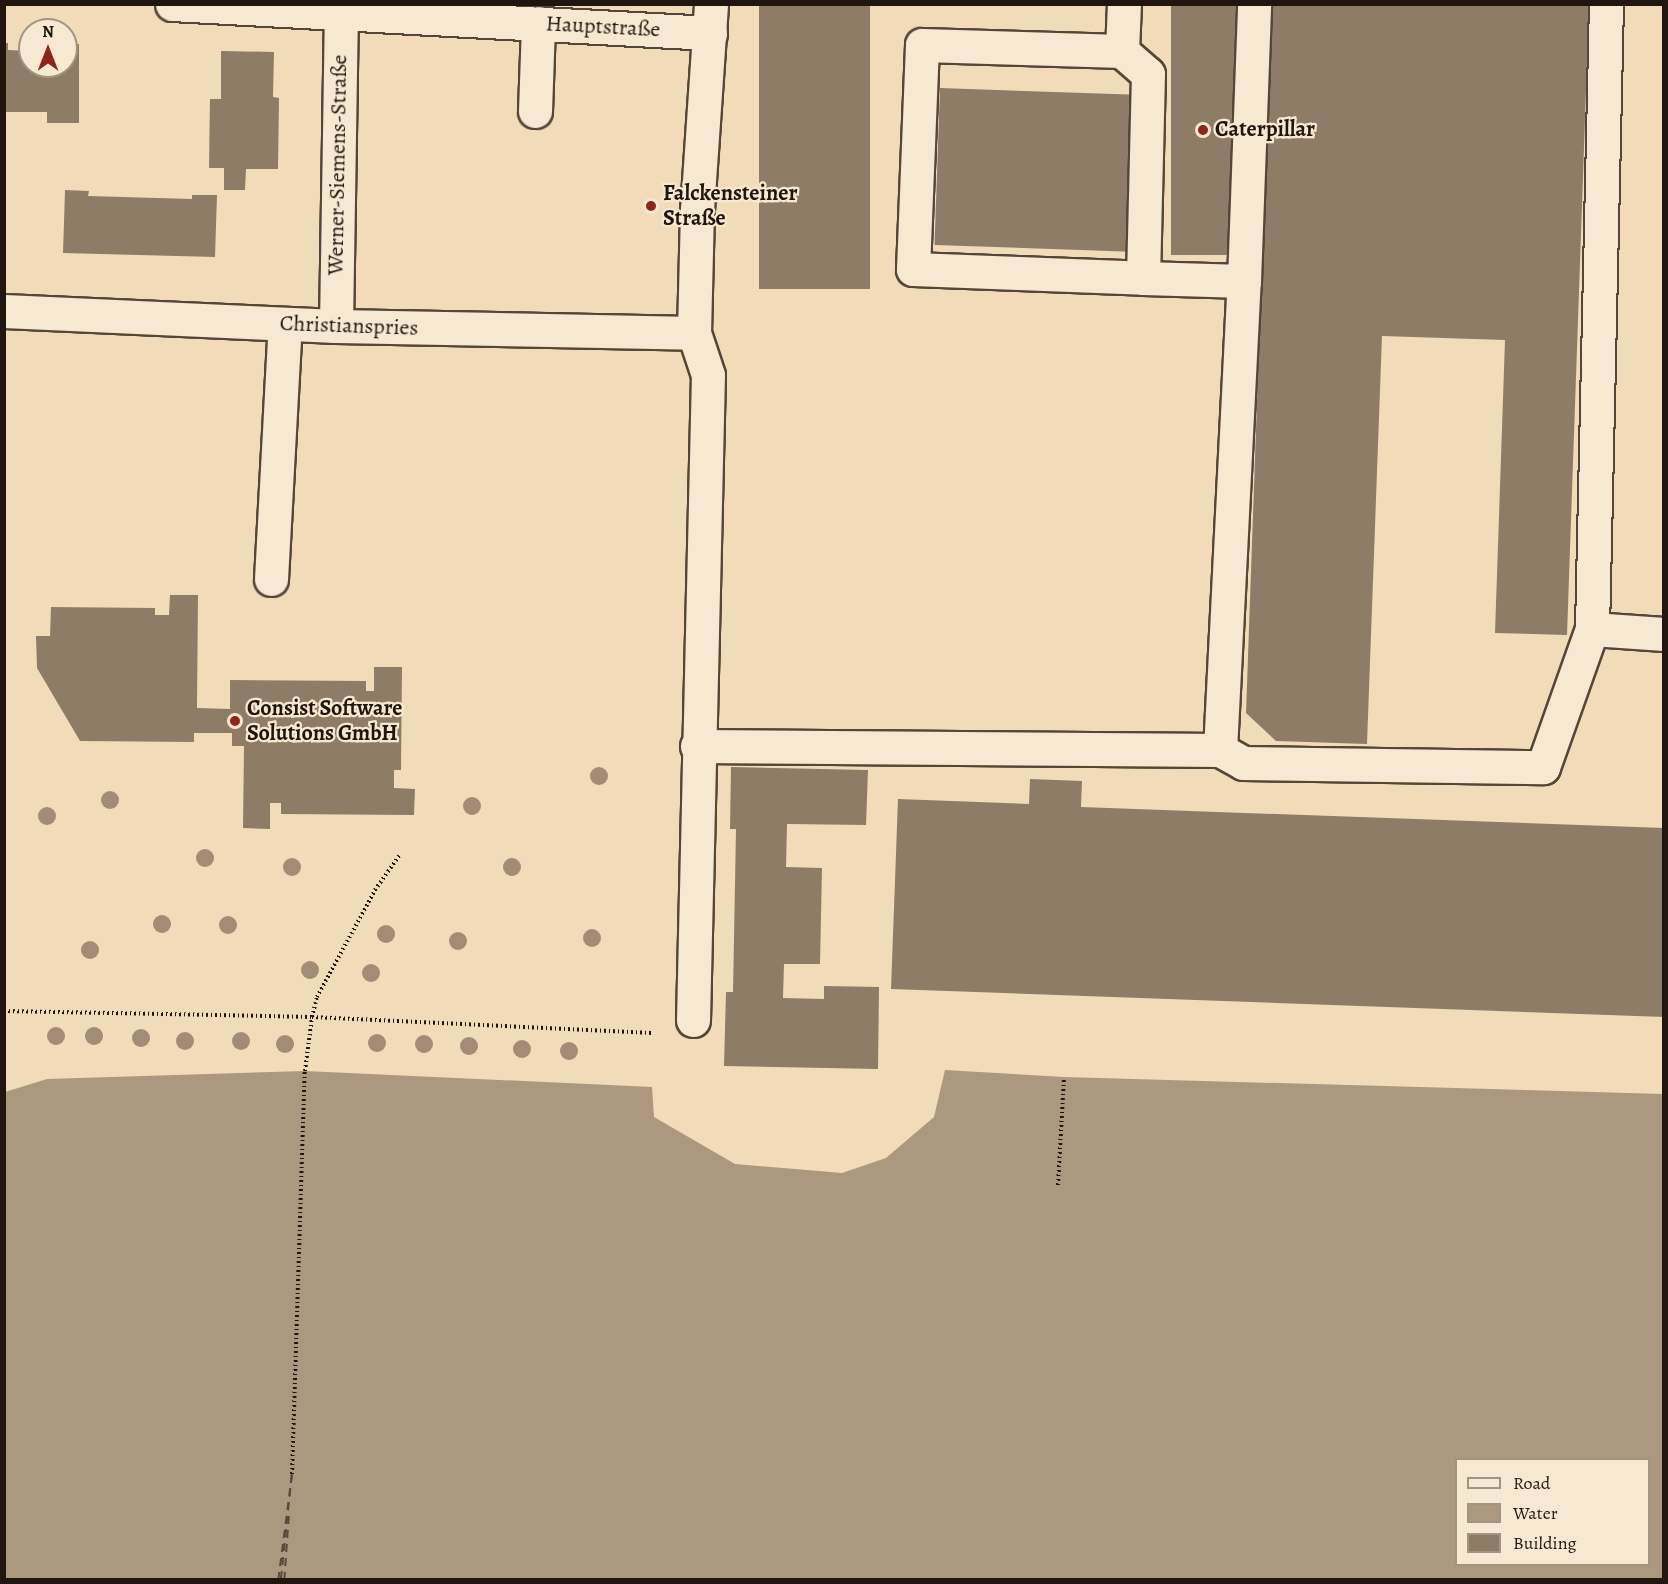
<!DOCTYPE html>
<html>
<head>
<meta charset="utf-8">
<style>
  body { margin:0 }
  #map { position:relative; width:1668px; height:1584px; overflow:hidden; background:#f2dbb8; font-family:Alegreya,serif }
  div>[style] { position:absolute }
  .water>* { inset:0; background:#ab987f }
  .ferry>* { height:1.5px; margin-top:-0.75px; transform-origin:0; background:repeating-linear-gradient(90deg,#58493c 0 8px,transparent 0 14px) }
  .building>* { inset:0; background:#8e7c67; transform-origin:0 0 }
  .path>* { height:4px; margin-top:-2px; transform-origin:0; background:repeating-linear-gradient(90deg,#21150f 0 1.5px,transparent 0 4.5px) }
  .roads { filter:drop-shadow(2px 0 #554639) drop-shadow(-2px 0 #554639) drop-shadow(0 2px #554639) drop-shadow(0 -2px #554639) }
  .minor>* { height:33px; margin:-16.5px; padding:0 16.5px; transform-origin:16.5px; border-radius:16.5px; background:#f7e8d1 }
  .trees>* { width:18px; height:18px; margin:-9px; border-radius:50%; background:#a18d76 }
  .dots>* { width:16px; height:16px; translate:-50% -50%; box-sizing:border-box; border:3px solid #f7e8d1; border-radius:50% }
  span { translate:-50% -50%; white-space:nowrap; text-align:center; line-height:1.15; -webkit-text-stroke:4.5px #f7e8d1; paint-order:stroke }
  .street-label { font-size:22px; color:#21150f }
  .poi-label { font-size:22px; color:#21150f; font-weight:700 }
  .left { translate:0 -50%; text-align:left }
  .frame { position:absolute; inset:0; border:6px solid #21150f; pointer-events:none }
  .legend { position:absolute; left:1455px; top:1458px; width:195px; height:108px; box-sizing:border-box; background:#f7e8d1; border:2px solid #a19483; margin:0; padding:8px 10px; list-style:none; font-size:18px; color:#21150f }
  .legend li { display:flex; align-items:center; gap:12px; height:30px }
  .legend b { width:30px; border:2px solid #a19483 }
  .north { position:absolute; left:18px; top:18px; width:60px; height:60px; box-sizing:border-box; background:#f7e8d1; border:2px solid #a19483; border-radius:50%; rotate:0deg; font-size:16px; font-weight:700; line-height:24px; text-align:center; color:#21150f }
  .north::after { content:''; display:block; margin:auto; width:21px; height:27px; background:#8f2418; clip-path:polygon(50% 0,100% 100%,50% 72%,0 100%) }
</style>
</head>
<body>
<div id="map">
  <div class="water">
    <i style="clip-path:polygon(evenodd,945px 1070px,1064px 1077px,1663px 1094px,1663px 1579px,5px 1579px,5px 1092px,47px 1079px,305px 1071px,652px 1087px,654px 1117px,735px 1164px,842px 1173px,886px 1158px,934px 1117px,945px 1070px,1456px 1460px,1648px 1460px,1648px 1564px,1456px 1564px,1456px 1460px)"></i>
  </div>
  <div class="ferry">
    <i style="left:278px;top:1580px;width:107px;rotate:-82.5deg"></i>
    <i style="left:292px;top:1474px;width:107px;rotate:95.9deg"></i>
    <i style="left:284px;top:1580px;width:69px;rotate:-85.9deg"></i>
  </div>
  <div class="building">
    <i style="left:759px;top:4px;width:111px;height:285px"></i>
    <i style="left:1171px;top:4px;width:71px;height:251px"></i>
    <i style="clip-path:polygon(1271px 5px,1589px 5px,1567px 635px,1495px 633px,1505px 340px,1382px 336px,1367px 744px,1276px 741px,1246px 713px)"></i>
    <i style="clip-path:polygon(4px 43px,8px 43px,8px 50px,30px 51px,30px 66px,66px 66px,66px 44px,79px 44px,79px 123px,47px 123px,47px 112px,4px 112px)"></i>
    <i style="clip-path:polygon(221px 51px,274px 52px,273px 97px,279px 98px,278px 169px,246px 169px,245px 190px,224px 190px,224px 168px,209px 168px,210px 99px,221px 99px)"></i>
    <i style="left:940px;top:88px;width:196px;height:157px;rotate:2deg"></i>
    <i style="clip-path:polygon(65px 190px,89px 191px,88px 196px,192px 199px,192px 195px,217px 195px,215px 257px,63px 253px)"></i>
    <i style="clip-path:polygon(170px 595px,198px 595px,197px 708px,230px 709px,230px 680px,366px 681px,366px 691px,374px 691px,374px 667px,402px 667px,401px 770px,394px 770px,394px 788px,415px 789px,414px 815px,281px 814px,281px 803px,270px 803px,270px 829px,243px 828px,244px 746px,232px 746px,232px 733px,194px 733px,194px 742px,80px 741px,37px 668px,36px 636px,50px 636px,51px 607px,155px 608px,155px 615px,169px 615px)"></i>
    <i style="clip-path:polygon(731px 767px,868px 770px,866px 825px,787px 824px,786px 867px,822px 868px,820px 964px,784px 964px,783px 998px,824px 999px,824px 986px,879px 987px,878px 1069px,724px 1066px,726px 992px,733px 992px,736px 829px,730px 829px)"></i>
    <i style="clip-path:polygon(1030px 779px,1082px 781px,1081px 807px,1664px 828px,1664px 1017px,891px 989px,898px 799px,1029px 804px)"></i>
  </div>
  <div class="path">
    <i style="left:4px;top:1011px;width:308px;rotate:1.1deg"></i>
    <i style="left:312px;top:1017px;width:340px;rotate:2.7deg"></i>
    <i style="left:1058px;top:1185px;width:108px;rotate:-86.8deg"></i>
    <i style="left:292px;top:1474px;width:403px;rotate:-88.2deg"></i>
    <i style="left:305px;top:1071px;width:54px;rotate:-82.6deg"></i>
    <i style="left:312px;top:1017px;width:21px;rotate:-76deg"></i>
    <i style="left:317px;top:997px;width:122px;rotate:-61.5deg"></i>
    <i style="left:375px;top:890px;width:42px;rotate:-54.8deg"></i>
  </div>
  <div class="roads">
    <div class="minor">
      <i style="left:172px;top:4px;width:539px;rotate:3.09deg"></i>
      <i style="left:1122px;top:51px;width:47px;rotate:-87.6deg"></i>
      <i style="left:535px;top:111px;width:88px;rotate:-88deg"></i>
      <i style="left:1143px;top:278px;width:204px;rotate:-88.6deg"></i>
      <i style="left:1148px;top:74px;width:35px;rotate:-139deg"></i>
      <i style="left:1122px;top:51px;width:200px;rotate:-178.3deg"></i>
      <i style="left:922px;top:45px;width:224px;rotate:92.3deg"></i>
      <i style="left:913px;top:269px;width:230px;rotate:2.2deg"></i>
      <i style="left:1143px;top:278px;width:101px;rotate:1.7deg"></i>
      <i style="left:1244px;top:281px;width:277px;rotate:-87.9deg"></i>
      <i style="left:4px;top:311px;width:332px;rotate:2.6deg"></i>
      <i style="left:336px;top:326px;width:358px;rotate:1.1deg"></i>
      <i style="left:336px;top:326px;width:322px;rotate:-89.1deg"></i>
      <i style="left:271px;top:579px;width:255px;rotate:-86.9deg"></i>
      <i style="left:1592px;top:629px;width:625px;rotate:-88.72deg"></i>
      <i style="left:697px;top:746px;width:523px;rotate:0.44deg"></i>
      <i style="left:1220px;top:750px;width:26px;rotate:29deg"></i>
      <i style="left:1243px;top:763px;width:300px;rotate:0.8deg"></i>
      <i style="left:1543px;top:767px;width:146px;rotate:-70.5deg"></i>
      <i style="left:1592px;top:629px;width:72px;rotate:4deg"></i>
      <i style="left:1220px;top:750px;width:470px;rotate:-87.1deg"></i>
      <i style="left:693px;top:1020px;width:645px;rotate:-88.67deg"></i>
      <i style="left:708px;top:375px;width:44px;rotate:-108.4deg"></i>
      <i style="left:694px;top:333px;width:123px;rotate:-88.6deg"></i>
      <i style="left:697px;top:210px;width:206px;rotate:-86.1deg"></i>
    </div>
  </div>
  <div class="trees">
    <i style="left:599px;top:776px"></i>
    <i style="left:110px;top:800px"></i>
    <i style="left:472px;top:806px"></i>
    <i style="left:47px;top:816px"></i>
    <i style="left:205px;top:858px"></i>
    <i style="left:292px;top:867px"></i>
    <i style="left:512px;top:867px"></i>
    <i style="left:162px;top:924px"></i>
    <i style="left:228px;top:925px"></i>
    <i style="left:386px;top:934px"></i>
    <i style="left:592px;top:938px"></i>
    <i style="left:458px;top:941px"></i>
    <i style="left:90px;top:950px"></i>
    <i style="left:310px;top:970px"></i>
    <i style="left:371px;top:973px"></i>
    <i style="left:56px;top:1036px"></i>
    <i style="left:94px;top:1036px"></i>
    <i style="left:141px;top:1038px"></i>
    <i style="left:185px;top:1041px"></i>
    <i style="left:241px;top:1041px"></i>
    <i style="left:377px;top:1043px"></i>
    <i style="left:285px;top:1044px"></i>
    <i style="left:424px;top:1044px"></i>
    <i style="left:469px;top:1046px"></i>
    <i style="left:522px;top:1049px"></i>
    <i style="left:569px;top:1051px"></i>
  </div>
  <div class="dots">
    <i style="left:1203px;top:130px;background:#8f2418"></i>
    <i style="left:651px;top:206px;background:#8f2418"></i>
    <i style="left:235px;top:721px;background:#8f2418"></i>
  </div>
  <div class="street-label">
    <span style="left:603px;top:27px;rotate:3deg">Hauptstraße</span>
    <span style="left:338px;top:165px;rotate:-89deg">Werner-Siemens-Straße</span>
    <span style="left:349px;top:326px;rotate:2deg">Christianspries</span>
  </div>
  <div class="poi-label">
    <span class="left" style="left:1215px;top:130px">Caterpillar</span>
    <span class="left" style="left:663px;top:206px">Falckensteiner<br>Straße</span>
    <span class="left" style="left:247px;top:721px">Consist Software<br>Solutions GmbH</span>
  </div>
  <div class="frame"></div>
  <ul class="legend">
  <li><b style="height:8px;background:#f7e8d1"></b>Road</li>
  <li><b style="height:16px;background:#ab987f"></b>Water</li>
  <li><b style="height:16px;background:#8e7c67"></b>Building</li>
  </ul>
  <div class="north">N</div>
</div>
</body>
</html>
